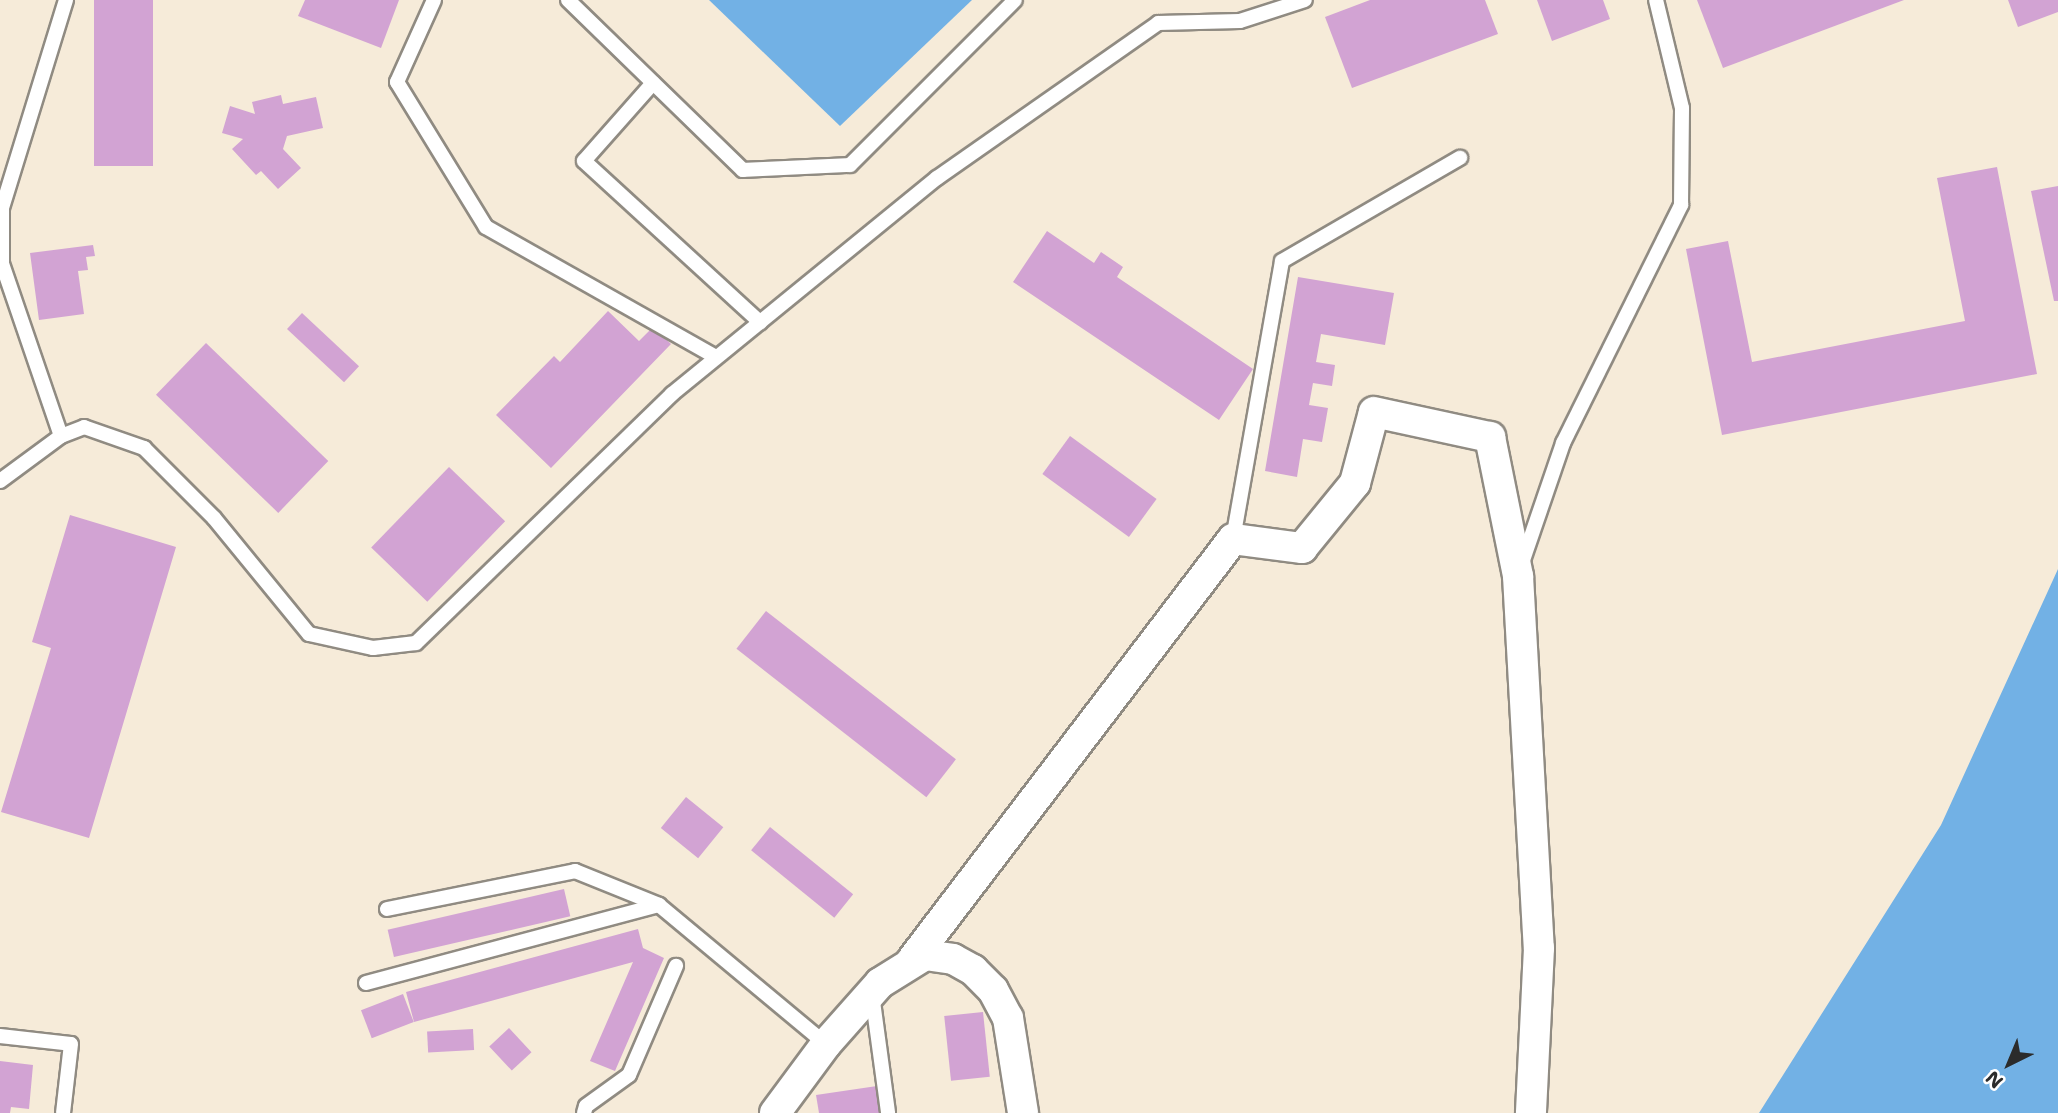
<!DOCTYPE html>
<html>
<head>
<meta charset="utf-8">
<style>
  body { margin:0 }
  #map { position:relative; width:2058px; height:1113px; overflow:hidden; background:#f6ebd9; font-family:"Shantell Sans",sans-serif }
  div>[style] { position:absolute }
  .water>* { inset:0; background:#72b1e5 }
  .building>* { inset:0; background:#d2a3d3; transform-origin:0 0 }
  .roads { filter:drop-shadow(2px 0 #908b82) drop-shadow(-2px 0 #908b82) drop-shadow(0 2px #908b82) drop-shadow(0 -2px #908b82) }
  .lane>* { height:14px; margin:-7px; padding:0 7px; transform-origin:7px; border-radius:7px; background:#fff }
  .street>* { height:30px; margin:-15px; padding:0 15px; transform-origin:15px; border-radius:15px; background:#fff }
  span { translate:-50% -50%; white-space:nowrap; text-align:center; line-height:1.15; -webkit-text-stroke:7px #fff; paint-order:stroke }
  .north { position:absolute; left:1974px; top:1029px; width:70px; height:70px; -webkit-text-stroke:5px #fff; paint-order:stroke; rotate:223deg; font-size:19px; font-weight:700; line-height:28px; text-align:center; color:#2b2b2b }
  .north::after { content:''; display:block; margin:auto; width:24px; height:32px; background:#2b2b2b; clip-path:polygon(50% 0,100% 100%,50% 72%,0 100%) }
</style>
</head>
<body>
<div id="map">
  <div class="water">
    <i style="clip-path:polygon(709px 0,972px 0,840px 126px)"></i>
    <i style="clip-path:polygon(2058px 569px,2058px 1113px,1759px 1113px,1941px 825px)"></i>
  </div>
  <div class="building">
    <i style="left:94px;top:0;width:59px;height:166px"></i>
    <i style="clip-path:polygon(305px 0,399px 0,381px 48px,298px 16px)"></i>
    <i style="clip-path:polygon(1370px 0,1485px 0,1498px 34px,1352px 88px,1325px 17px)"></i>
    <i style="clip-path:polygon(1537px 0,1603px 0,1610px 19px,1552px 41px)"></i>
    <i style="clip-path:polygon(1697px 0,1904px 0,1723px 68px)"></i>
    <i style="clip-path:polygon(2008px 0,2058px 0,2058px 12px,2018px 27px)"></i>
    <i style="clip-path:polygon(281px 95px,283px 104px,316px 97px,323px 128px,287px 136px,283px 149px,301px 168px,278px 189px,261px 171px,256px 175px,232px 149px,243px 139px,222px 133px,230px 106px,255px 114px,252px 102px)"></i>
    <i style="clip-path:polygon(1997px 167px,2037px 374px,1722px 435px,1686px 249px,1728px 241px,1752px 362px,1965px 321px,1937px 178px)"></i>
    <i style="clip-path:polygon(2058px 186px,2058px 301px,2054px 301px,2031px 191px)"></i>
    <i style="clip-path:polygon(1047px 231px,1094px 263px,1101px 252px,1123px 267px,1117px 277px,1253px 369px,1219px 420px,1013px 282px)"></i>
    <i style="clip-path:polygon(93px 245px,95px 256px,86px 257px,88px 270px,78px 271px,84px 314px,39px 320px,30px 253px)"></i>
    <i style="clip-path:polygon(1298px 277px,1394px 293px,1385px 345px,1321px 334px,1316px 362px,1335px 365px,1332px 386px,1313px 383px,1309px 405px,1328px 408px,1322px 442px,1303px 439px,1297px 477px,1265px 471px)"></i>
    <i style="clip-path:polygon(608px 311px,639px 341px,653px 327px,671px 344px,551px 468px,496px 415px,554px 356px,560px 362px)"></i>
    <i style="left:302px;top:313px;width:78px;height:22px;rotate:43deg"></i>
    <i style="left:206px;top:343px;width:170px;height:72px;rotate:44deg"></i>
    <i style="left:1070px;top:436px;width:107px;height:47px;rotate:36deg"></i>
    <i style="left:449px;top:467px;width:78px;height:112px;rotate:44deg"></i>
    <i style="clip-path:polygon(70px 515px,176px 547px,89px 838px,1px 812px,51px 648px,32px 642px)"></i>
    <i style="left:766px;top:611px;width:241px;height:48px;rotate:38deg"></i>
    <i style="left:686px;top:797px;width:48px;height:40px;rotate:39deg"></i>
    <i style="left:770px;top:827px;width:107px;height:30px;rotate:39deg"></i>
    <i style="left:564px;top:889px;width:28px;height:181px;rotate:77deg"></i>
    <i style="clip-path:polygon(638px 929px,643px 948px,664px 958px,615px 1071px,590px 1061px,633px 962px,414px 1022px,406px 992px)"></i>
    <i style="left:403px;top:994px;width:30px;height:45px;rotate:69deg"></i>
    <i style="left:983px;top:1012px;width:65px;height:39px;rotate:84deg"></i>
    <i style="left:509px;top:1028px;width:33px;height:27px;rotate:47deg"></i>
    <i style="left:473px;top:1029px;width:21px;height:46px;rotate:87deg"></i>
    <i style="clip-path:polygon(0 1061px,33px 1065px,29px 1109px,11px 1107px,10px 1113px,0 1113px)"></i>
    <i style="clip-path:polygon(877px 1086px,880px 1113px,819px 1113px,816px 1095px)"></i>
  </div>
  <div class="roads">
    <div class="lane">
      <i style="left:434px;top:0;width:90px;rotate:114.3deg"></i>
      <i style="left:397px;top:82px;width:170px;rotate:58.5deg"></i>
      <i style="left:486px;top:227px;width:264px;rotate:29.5deg"></i>
      <i style="left:568px;top:0;width:244px;rotate:44.2deg"></i>
      <i style="left:743px;top:170px;width:107px;rotate:-2.7deg"></i>
      <i style="left:850px;top:165px;width:233px;rotate:-45deg"></i>
      <i style="left:653px;top:83px;width:104px;rotate:131.5deg"></i>
      <i style="left:584px;top:161px;width:239px;rotate:42.5deg"></i>
      <i style="left:61px;top:436px;width:182px;rotate:-108.9deg"></i>
      <i style="left:2px;top:264px;width:56px;rotate:-90deg"></i>
      <i style="left:2px;top:208px;width:218px;rotate:-72.9deg"></i>
      <i style="left:0;top:481px;width:76px;rotate:-36.4deg"></i>
      <i style="left:61px;top:436px;width:25px;rotate:-21deg"></i>
      <i style="left:84px;top:427px;width:64px;rotate:19.3deg"></i>
      <i style="left:144px;top:448px;width:99px;rotate:45deg"></i>
      <i style="left:214px;top:518px;width:150px;rotate:50.7deg"></i>
      <i style="left:309px;top:634px;width:66px;rotate:12.3deg"></i>
      <i style="left:373px;top:648px;width:43px;rotate:-6.6deg"></i>
      <i style="left:416px;top:643px;width:357px;rotate:-44.2deg"></i>
      <i style="left:672px;top:394px;width:342px;rotate:-39.2deg"></i>
      <i style="left:937px;top:178px;width:270px;rotate:-35deg"></i>
      <i style="left:1158px;top:23px;width:82px;rotate:-1.4deg"></i>
      <i style="left:1240px;top:21px;width:68px;rotate:-17.9deg"></i>
      <i style="left:1233px;top:539px;width:282px;rotate:-80deg"></i>
      <i style="left:1282px;top:261px;width:206px;rotate:-30.1deg"></i>
      <i style="left:1522px;top:563px;width:127px;rotate:-71.1deg"></i>
      <i style="left:1563px;top:443px;width:266px;rotate:-63.6deg"></i>
      <i style="left:1681px;top:205px;width:97px;rotate:-89.4deg"></i>
      <i style="left:1682px;top:108px;width:111px;rotate:-103.5deg"></i>
      <i style="left:387px;top:909px;width:192px;rotate:-11.4deg"></i>
      <i style="left:575px;top:871px;width:91px;rotate:22deg"></i>
      <i style="left:366px;top:983px;width:303px;rotate:-14.9deg"></i>
      <i style="left:659px;top:905px;width:217px;rotate:39.8deg"></i>
      <i style="left:872px;top:994px;width:120px;rotate:82.3deg"></i>
      <i style="left:0;top:1036px;width:71px;rotate:6.4deg"></i>
      <i style="left:71px;top:1044px;width:69px;rotate:96.6deg"></i>
      <i style="left:584px;top:1113px;width:7px;rotate:-74deg"></i>
      <i style="left:586px;top:1106px;width:53px;rotate:-35.8deg"></i>
      <i style="left:629px;top:1075px;width:119px;rotate:-66.7deg"></i>
    </div>
    <div class="street">
      <i style="left:913px;top:959px;width:528px;rotate:-52.7deg"></i>
      <i style="left:1233px;top:539px;width:70px;rotate:7.4deg"></i>
      <i style="left:1302px;top:548px;width:84px;rotate:-50.8deg"></i>
      <i style="left:1355px;top:483px;width:73px;rotate:-75deg"></i>
      <i style="left:1374px;top:412px;width:119px;rotate:12.2deg"></i>
      <i style="left:1490px;top:437px;width:142px;rotate:78.6deg"></i>
      <i style="left:1518px;top:576px;width:373px;rotate:86.8deg"></i>
      <i style="left:1539px;top:948px;width:165px;rotate:92.8deg"></i>
      <i style="left:775px;top:1113px;width:86px;rotate:-53.5deg"></i>
      <i style="left:826px;top:1044px;width:81px;rotate:-48.5deg"></i>
      <i style="left:880px;top:983px;width:53px;rotate:-31.9deg"></i>
      <i style="left:925px;top:955px;width:28px;rotate:8deg"></i>
      <i style="left:953px;top:959px;width:23px;rotate:29deg"></i>
      <i style="left:973px;top:970px;width:28px;rotate:45deg"></i>
      <i style="left:993px;top:990px;width:32px;rotate:62deg"></i>
      <i style="left:1008px;top:1018px;width:96px;rotate:81deg"></i>
    </div>
  </div>
  <div class="north">N</div>
</div>
</body>
</html>
